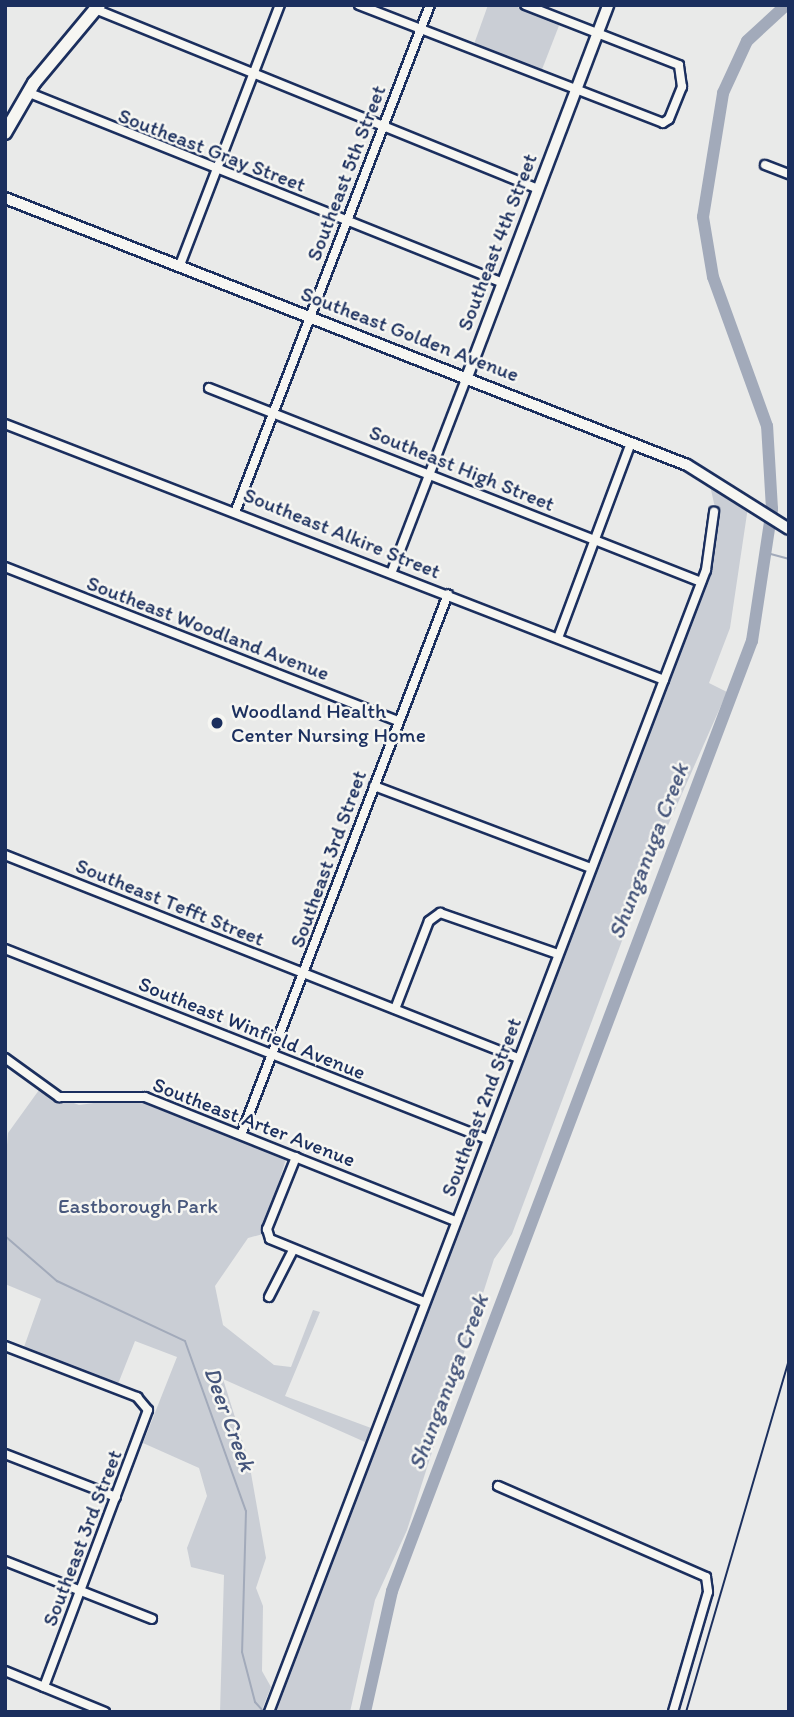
<!DOCTYPE html>
<html>
<head>
<meta charset="utf-8">
<style>
  body { margin:0 }
  #map { position:relative; width:794px; height:1717px; overflow:hidden; background:#e9eae9; font-family:Itim,sans-serif }
  div>[style] { position:absolute }
  .green>* { inset:0; background:#caced5 }
  .stream>* { height:2px; margin:-1px; padding:0 1px; transform-origin:1px; border-radius:1px; background:#a2aaba }
  .river>* { height:12px; margin:-6px; padding:0 6px; transform-origin:6px; border-radius:6px; background:#a2aaba }
  .roads { filter:drop-shadow(2px 0 #1b2f5e) drop-shadow(-2px 0 #1b2f5e) drop-shadow(0 2px #1b2f5e) drop-shadow(0 -2px #1b2f5e) }
  .minor>* { height:8px; margin:-4px; padding:0 4px; transform-origin:4px; border-radius:4px; background:#f6f6f2 }
  .tertiary>* { height:10px; margin:-5px; padding:0 5px; transform-origin:5px; border-radius:5px; background:#f6f6f2 }
  .primary>* { height:12px; margin:-6px; padding:0 6px; transform-origin:6px; border-radius:6px; background:#f6f6f2 }
  .rail>* { height:2px; margin:-1px; padding:0 1px; transform-origin:1px; border-radius:1px; background:#1b2f5e }
  .dots>* { width:19px; height:19px; translate:-50% -50%; box-sizing:border-box; border:4px solid #f6f6f2; border-radius:50% }
  span { translate:-50% -50%; white-space:nowrap; text-align:center; line-height:1.15; -webkit-text-stroke:5px #f6f6f2; paint-order:stroke }
  .street-label { font-size:21px; color:#1b2f5e }
  .poi-label { font-size:21px; color:#1b2f5e }
  .left { translate:0 -50%; text-align:left }
  .park-label { font-size:21px; color:#47577c }
  .water-label { font-size:23px; color:#44547a; font-style:italic }
  .frame { position:absolute; inset:0; border:7px solid #1b2f5e; pointer-events:none }
</style>
</head>
<body>
<div id="map">
  <div class="green">
    <i style="clip-path:polygon(488px 5px,512px 5px,560px 23px,541px 72px,473px 47px)"></i>
    <i style="clip-path:polygon(709px 481px,748px 507px,730px 628px,709px 683px,727px 692px,650px 866px,512px 1234px,494px 1259px,407px 1530px,375px 1600px,350px 1712px,273px 1712px,704px 587px,718px 521px)"></i>
    <i style="clip-path:polygon(39px 1090px,79px 1105px,130px 1098px,286px 1159px,263px 1234px,248px 1238px,215px 1286px,223px 1325px,274px 1365px,291px 1367px,313px 1310px,320px 1312px,285px 1396px,371px 1428px,365px 1442px,223px 1379px,249px 1462px,266px 1558px,256px 1588px,263px 1606px,262px 1671px,271px 1687px,261px 1712px,220px 1712px,224px 1575px,191px 1567px,187px 1548px,207px 1496px,199px 1468px,143px 1443px,177px 1357px,135px 1341px,118px 1384px,24px 1347px,41px 1299px,5px 1284px,5px 1169px,8px 1133px)"></i>
  </div>
  <div class="stream">
    <i style="left:767px;top:553px;width:23px;rotate:15deg"></i>
    <i style="left:5px;top:1236px;width:69px;rotate:40.9deg"></i>
    <i style="left:57px;top:1281px;width:141px;rotate:25.1deg"></i>
    <i style="left:185px;top:1341px;width:181px;rotate:70.3deg"></i>
    <i style="left:246px;top:1511px;width:141px;rotate:91.6deg"></i>
    <i style="left:242px;top:1652px;width:52px;rotate:75.4deg"></i>
    <i style="left:255px;top:1702px;width:13px;rotate:48deg"></i>
  </div>
  <div class="river">
    <i style="left:365px;top:1712px;width:124px;rotate:-77.4deg"></i>
    <i style="left:392px;top:1591px;width:1016px;rotate:-69.25deg"></i>
    <i style="left:752px;top:641px;width:134px;rotate:-81.4deg"></i>
    <i style="left:772px;top:509px;width:83px;rotate:-93.4deg"></i>
    <i style="left:767px;top:426px;width:158px;rotate:-109.9deg"></i>
    <i style="left:713px;top:277px;width:61px;rotate:-99.5deg"></i>
    <i style="left:703px;top:217px;width:126px;rotate:-80.8deg"></i>
    <i style="left:723px;top:93px;width:57px;rotate:-65.2deg"></i>
    <i style="left:747px;top:41px;width:53px;rotate:-42.7deg"></i>
  </div>
  <div class="roads">
    <div class="minor">
      <i style="left:359px;top:5px;width:326px;rotate:21.2deg"></i>
      <i style="left:663px;top:123px;width:7px;rotate:-34deg"></i>
      <i style="left:669px;top:119px;width:35px;rotate:-68deg"></i>
      <i style="left:682px;top:87px;width:22px;rotate:-98deg"></i>
      <i style="left:679px;top:65px;width:165px;rotate:-158.7deg"></i>
      <i style="left:95px;top:9px;width:478px;rotate:22.1deg"></i>
      <i style="left:27px;top:92px;width:513px;rotate:21.86deg"></i>
      <i style="left:765px;top:165px;width:26px;rotate:21deg"></i>
      <i style="left:180px;top:265px;width:279px;rotate:-69deg"></i>
      <i style="left:209px;top:388px;width:529px;rotate:21.52deg"></i>
      <i style="left:5px;top:424px;width:707px;rotate:21.23deg"></i>
      <i style="left:236px;top:510px;width:541px;rotate:-68.99deg"></i>
      <i style="left:5px;top:567px;width:422px;rotate:21.4deg"></i>
      <i style="left:392px;top:571px;width:208px;rotate:-68.9deg"></i>
      <i style="left:558px;top:638px;width:208px;rotate:-69.5deg"></i>
      <i style="left:374px;top:786px;width:232px;rotate:20.7deg"></i>
      <i style="left:5px;top:855px;width:552px;rotate:21.59deg"></i>
      <i style="left:5px;top:949px;width:518px;rotate:21.51deg"></i>
      <i style="left:395px;top:1009px;width:94px;rotate:-68.9deg"></i>
      <i style="left:429px;top:921px;width:14px;rotate:-36deg"></i>
      <i style="left:440px;top:913px;width:125px;rotate:19.2deg"></i>
      <i style="left:5px;top:1058px;width:67px;rotate:35.8deg"></i>
      <i style="left:59px;top:1097px;width:86px"></i>
      <i style="left:145px;top:1097px;width:334px;rotate:21.8deg"></i>
      <i style="left:241px;top:1135px;width:579px;rotate:-69.06deg"></i>
      <i style="left:296px;top:1157px;width:78px;rotate:111.9deg"></i>
      <i style="left:267px;top:1229px;width:10px;rotate:73deg"></i>
      <i style="left:270px;top:1239px;width:166px;rotate:22.2deg"></i>
      <i style="left:269px;top:1297px;width:53px;rotate:-62.9deg"></i>
      <i style="left:5px;top:1346px;width:142px;rotate:21.1deg"></i>
      <i style="left:137px;top:1397px;width:17px;rotate:50deg"></i>
      <i style="left:148px;top:1410px;width:296px;rotate:110.6deg"></i>
      <i style="left:5px;top:1454px;width:119px;rotate:21.2deg"></i>
      <i style="left:498px;top:1486px;width:227px;rotate:23.6deg"></i>
      <i style="left:706px;top:1577px;width:15px;rotate:82deg"></i>
      <i style="left:708px;top:1592px;width:125px;rotate:106.3deg"></i>
      <i style="left:5px;top:1561px;width:158px;rotate:21.5deg"></i>
      <i style="left:5px;top:1671px;width:108px;rotate:22.3deg"></i>
      <i style="left:269px;top:1712px;width:1223px;rotate:-69.06deg"></i>
      <i style="left:706px;top:570px;width:59px;rotate:-82.1deg"></i>
    </div>
    <div class="tertiary">
      <i style="left:5px;top:198px;width:732px;rotate:21.38deg"></i>
      <i style="left:687px;top:465px;width:120px;rotate:32.1deg"></i>
      <i style="left:467px;top:377px;width:398px;rotate:-69.2deg"></i>
    </div>
    <div class="primary">
      <i style="left:5px;top:133px;width:58px;rotate:-59.9deg"></i>
      <i style="left:34px;top:83px;width:102px;rotate:-50.2deg"></i>
    </div>
  </div>
  <div class="rail">
    <i style="left:686px;top:1712px;width:368px;rotate:-73.7deg"></i>
  </div>
  <div class="dots">
    <i style="left:217px;top:723px;background:#1b2f5e"></i>
  </div>
  <div class="street-label">
    <span style="left:212px;top:150px;rotate:21deg">Southeast Gray Street</span>
    <span style="left:346px;top:173px;rotate:-69deg">Southeast 5th Street</span>
    <span style="left:497px;top:242px;rotate:-69deg">Southeast 4th Street</span>
    <span style="left:410px;top:334px;rotate:21deg">Southeast Golden Avenue</span>
    <span style="left:462px;top:468px;rotate:22deg">Southeast High Street</span>
    <span style="left:342px;top:533px;rotate:22deg">Southeast Alkire Street</span>
    <span style="left:208px;top:628px;rotate:21deg">Southeast Woodland Avenue</span>
    <span style="left:328px;top:859px;rotate:-70deg">Southeast 3rd Street</span>
    <span style="left:170px;top:902px;rotate:22deg">Southeast Tefft Street</span>
    <span style="left:252px;top:1028px;rotate:22deg">Southeast Winfield Avenue</span>
    <span style="left:481px;top:1107px;rotate:-69deg">Southeast 2nd Street</span>
    <span style="left:254px;top:1122px;rotate:21deg">Southeast Arter Avenue</span>
    <span style="left:82px;top:1538px;rotate:-69deg">Southeast 3rd Street</span>
  </div>
  <div class="poi-label">
    <span class="left" style="left:231px;top:723px">Woodland Health<br>Center Nursing Home</span>
  </div>
  <div class="park-label">
    <span style="left:138px;top:1206px">Eastborough Park</span>
  </div>
  <div class="water-label">
    <span style="left:648px;top:851px;rotate:-69deg">Shunganuga Creek</span>
    <span style="left:448px;top:1382px;rotate:-69deg">Shunganuga Creek</span>
    <span style="left:230px;top:1419px;rotate:70deg">Deer Creek</span>
  </div>
  <div class="frame"></div>
</div>
</body>
</html>
